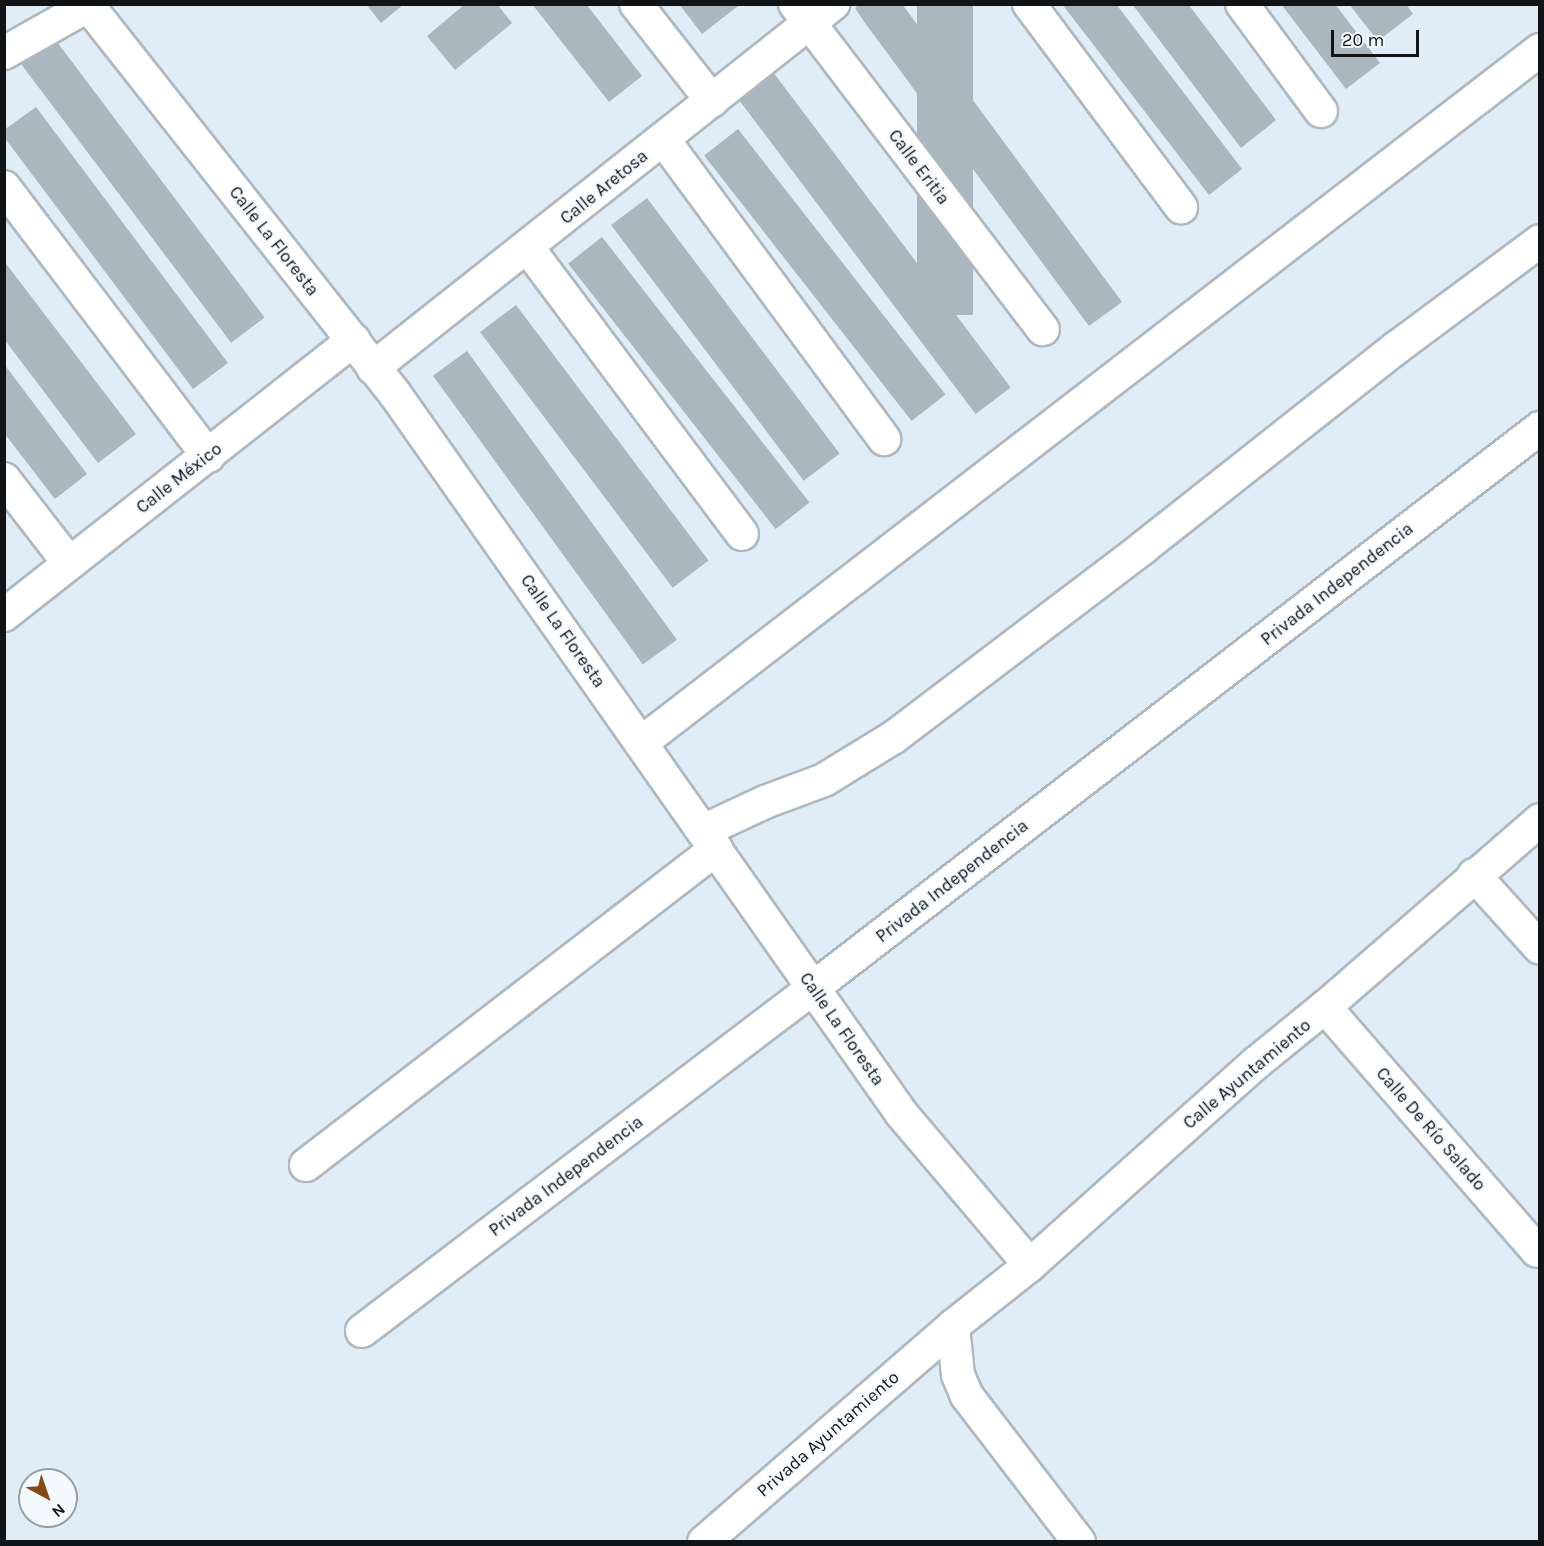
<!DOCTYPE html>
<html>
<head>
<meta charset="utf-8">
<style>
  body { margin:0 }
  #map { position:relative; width:1544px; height:1546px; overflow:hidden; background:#e0edf6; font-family:Karla,sans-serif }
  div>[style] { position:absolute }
  .building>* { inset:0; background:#aab7be; transform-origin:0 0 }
  .roads { filter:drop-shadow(2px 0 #adb9c1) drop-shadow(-2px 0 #adb9c1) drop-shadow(0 2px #adb9c1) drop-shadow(0 -2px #adb9c1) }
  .minor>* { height:32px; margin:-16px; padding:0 16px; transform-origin:16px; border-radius:16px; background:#fff }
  span { translate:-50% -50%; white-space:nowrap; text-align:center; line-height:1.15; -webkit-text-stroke:4.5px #f2faff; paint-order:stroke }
  .street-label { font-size:18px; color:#101417 }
  .frame { position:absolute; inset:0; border:6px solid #101417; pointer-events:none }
  .north { position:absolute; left:18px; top:1468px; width:60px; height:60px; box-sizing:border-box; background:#f2faff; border:2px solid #989ea2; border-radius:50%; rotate:140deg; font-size:16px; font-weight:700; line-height:24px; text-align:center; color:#101417 }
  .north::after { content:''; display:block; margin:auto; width:21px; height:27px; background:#884811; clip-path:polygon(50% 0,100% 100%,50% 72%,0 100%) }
  .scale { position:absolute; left:1331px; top:30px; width:88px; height:27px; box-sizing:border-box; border:3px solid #101417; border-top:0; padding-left:8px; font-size:18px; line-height:21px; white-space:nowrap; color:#101417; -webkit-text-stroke:4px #f2faff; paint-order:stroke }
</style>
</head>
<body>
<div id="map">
  <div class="building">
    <i style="clip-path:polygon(366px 4px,404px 4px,381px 23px)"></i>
    <i style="clip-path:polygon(465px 4px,497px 4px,512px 23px,455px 70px,427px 36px)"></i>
    <i style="clip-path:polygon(532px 4px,586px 4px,642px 76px,609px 102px)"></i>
    <i style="clip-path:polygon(679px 4px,737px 4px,738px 6px,702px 34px)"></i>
    <i style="clip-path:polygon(860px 4px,902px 4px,1122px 302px,1089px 326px,865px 23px,855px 8px)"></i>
    <i style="left:917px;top:4px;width:56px;height:311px"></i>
    <i style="clip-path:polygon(1062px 4px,1116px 4px,1242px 169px,1209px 195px)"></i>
    <i style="clip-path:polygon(1132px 4px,1188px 4px,1276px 120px,1241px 148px)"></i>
    <i style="clip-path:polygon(1281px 4px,1335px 4px,1380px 63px,1346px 89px)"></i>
    <i style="clip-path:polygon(1349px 4px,1406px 4px,1413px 14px,1378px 41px)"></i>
    <i style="left:51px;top:34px;width:355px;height:42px;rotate:53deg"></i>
    <i style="left:773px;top:72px;width:395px;height:44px;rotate:53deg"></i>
    <i style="clip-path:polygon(36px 107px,228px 363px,193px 389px,4px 137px,4px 130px)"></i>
    <i style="left:738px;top:129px;width:337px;height:43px;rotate:52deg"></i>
    <i style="left:647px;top:198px;width:320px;height:45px;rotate:53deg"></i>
    <i style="left:602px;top:237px;width:337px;height:43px;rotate:52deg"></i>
    <i style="clip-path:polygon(4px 261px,136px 434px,98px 463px,4px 339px)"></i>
    <i style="left:516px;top:305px;width:320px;height:45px;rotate:53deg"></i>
    <i style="left:467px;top:351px;width:357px;height:42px;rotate:54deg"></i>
    <i style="clip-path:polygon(4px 364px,87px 474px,55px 499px,4px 433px)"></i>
  </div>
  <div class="roads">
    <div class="minor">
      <i style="left:87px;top:4px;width:497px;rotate:51.7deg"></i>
      <i style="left:395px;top:394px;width:879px;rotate:54.86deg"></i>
      <i style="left:901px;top:1113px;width:199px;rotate:49.7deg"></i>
      <i style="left:636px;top:4px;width:123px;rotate:51.9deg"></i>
      <i style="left:795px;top:4px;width:409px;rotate:52.7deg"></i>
      <i style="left:1029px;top:4px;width:254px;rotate:53.2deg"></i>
      <i style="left:1242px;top:4px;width:133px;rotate:53.6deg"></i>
      <i style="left:4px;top:53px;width:100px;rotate:-29.4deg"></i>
      <i style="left:663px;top:139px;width:373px;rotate:53.6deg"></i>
      <i style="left:4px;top:187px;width:338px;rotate:52.8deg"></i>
      <i style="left:528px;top:248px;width:357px;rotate:53.2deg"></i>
      <i style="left:373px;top:368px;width:587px;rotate:-38.35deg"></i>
      <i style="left:4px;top:479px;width:106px;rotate:52.3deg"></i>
      <i style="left:4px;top:615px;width:445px;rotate:-38.2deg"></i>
      <i style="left:641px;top:743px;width:1135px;rotate:-37.63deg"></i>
      <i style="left:703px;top:831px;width:68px;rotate:-25.1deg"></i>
      <i style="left:765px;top:802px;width:63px;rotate:-20.4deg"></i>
      <i style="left:824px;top:780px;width:82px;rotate:-31.6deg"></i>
      <i style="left:894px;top:737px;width:314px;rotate:-37.2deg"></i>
      <i style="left:1144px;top:547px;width:321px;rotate:-38.3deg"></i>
      <i style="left:1396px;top:348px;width:179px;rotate:-36.6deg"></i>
      <i style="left:1474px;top:875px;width:98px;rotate:47.9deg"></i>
      <i style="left:1325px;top:1007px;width:323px;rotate:49deg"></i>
      <i style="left:306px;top:1165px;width:518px;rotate:-37.62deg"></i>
      <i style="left:953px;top:1326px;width:49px;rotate:84.2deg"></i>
      <i style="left:958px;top:1375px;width:23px;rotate:67deg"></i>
      <i style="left:967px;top:1396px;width:184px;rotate:52.5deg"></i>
      <i style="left:362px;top:1331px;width:567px;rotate:-37.25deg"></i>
      <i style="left:813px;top:988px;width:918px;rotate:-37.61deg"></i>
      <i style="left:704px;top:1542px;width:330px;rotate:-40.9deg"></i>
      <i style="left:953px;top:1326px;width:98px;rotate:-38.4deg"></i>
      <i style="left:1030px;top:1265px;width:303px;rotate:-41.8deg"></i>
      <i style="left:1256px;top:1063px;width:89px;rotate:-39.1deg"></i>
      <i style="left:1325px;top:1007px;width:285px;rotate:-41deg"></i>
    </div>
  </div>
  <div class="street-label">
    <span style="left:919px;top:167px;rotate:53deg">Calle Eritia</span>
    <span style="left:604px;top:187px;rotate:-39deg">Calle Aretosa</span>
    <span style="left:274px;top:241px;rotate:52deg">Calle La Floresta</span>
    <span style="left:179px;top:478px;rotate:-38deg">Calle México</span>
    <span style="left:1337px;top:584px;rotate:-38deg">Privada Independencia</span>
    <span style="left:563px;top:631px;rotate:55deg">Calle La Floresta</span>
    <span style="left:952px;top:881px;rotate:-38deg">Privada Independencia</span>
    <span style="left:842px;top:1029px;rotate:55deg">Calle La Floresta</span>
    <span style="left:1247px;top:1074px;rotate:-40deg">Calle Ayuntamiento</span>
    <span style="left:1431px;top:1129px;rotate:49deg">Calle De Río Salado</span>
    <span style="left:566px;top:1176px;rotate:-37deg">Privada Independencia</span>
    <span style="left:828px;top:1434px;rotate:-41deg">Privada Ayuntamiento</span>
  </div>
  <div class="frame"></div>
  <div class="north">N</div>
  <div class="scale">20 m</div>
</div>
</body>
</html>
